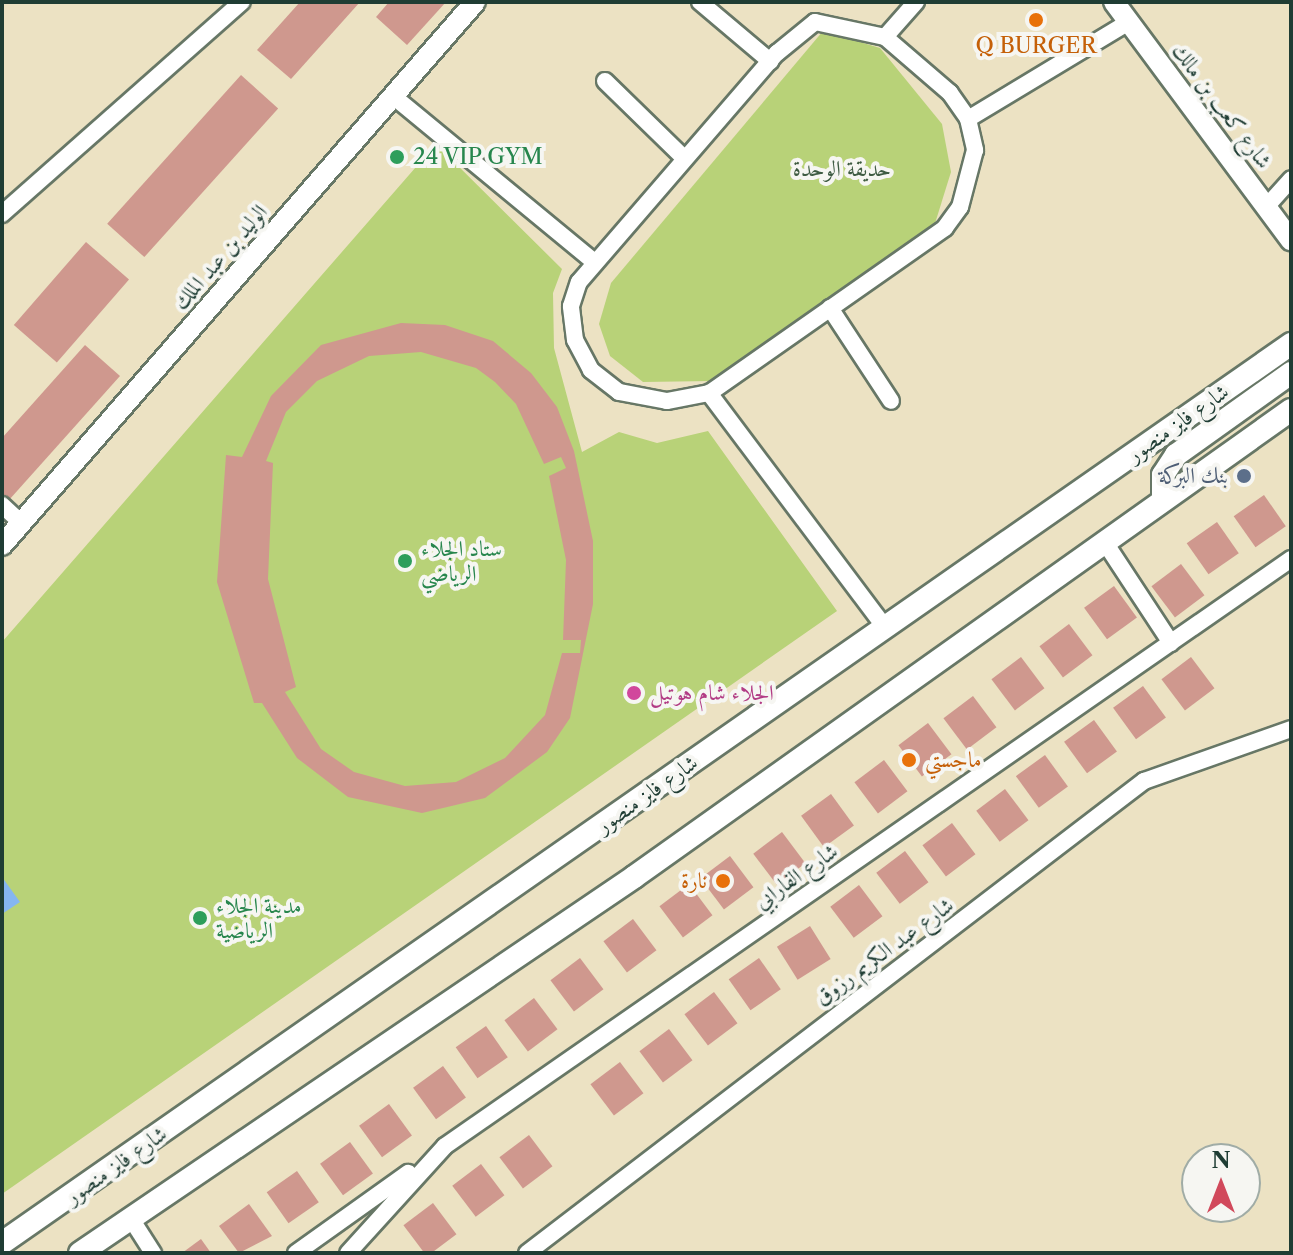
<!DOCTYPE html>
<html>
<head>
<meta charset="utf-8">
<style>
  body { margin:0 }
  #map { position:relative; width:1293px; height:1255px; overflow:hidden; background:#ece2c3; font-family:"Libre Caslon Text",Amiri,serif }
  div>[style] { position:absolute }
  .green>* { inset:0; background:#b8d278 }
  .water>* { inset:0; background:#85b6f1 }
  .building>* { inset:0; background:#cf988e; transform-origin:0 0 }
  .roads { filter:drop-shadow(2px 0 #677766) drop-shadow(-2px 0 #677766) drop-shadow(0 2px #677766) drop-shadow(0 -2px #677766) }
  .minor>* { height:16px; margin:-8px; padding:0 8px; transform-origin:8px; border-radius:8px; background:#fff }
  .major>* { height:20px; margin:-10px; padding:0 10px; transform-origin:10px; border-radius:10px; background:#fff }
  .highway>* { height:22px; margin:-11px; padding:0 11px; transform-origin:11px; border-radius:11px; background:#fff }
  .dots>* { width:22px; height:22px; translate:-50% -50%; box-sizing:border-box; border:4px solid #f6f6f2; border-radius:50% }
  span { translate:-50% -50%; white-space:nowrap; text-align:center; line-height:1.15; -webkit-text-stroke:8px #f6f6f2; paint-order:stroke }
  .food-label { font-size:22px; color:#c56008 }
  .left { translate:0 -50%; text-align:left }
  .right { translate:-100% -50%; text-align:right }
  .street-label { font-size:22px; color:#1f3d34 }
  .leisure-label { font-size:22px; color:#27864d }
  .park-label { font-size:22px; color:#3e5b42 }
  .service-label { font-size:22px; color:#4e5e75 }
  .hotel-label { font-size:22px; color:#b23c85 }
  .frame { position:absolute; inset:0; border:4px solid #1f3d34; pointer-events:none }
  .north { position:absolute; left:1181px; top:1143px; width:80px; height:80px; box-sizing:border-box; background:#f6f6f2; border:2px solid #a0aca6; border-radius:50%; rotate:0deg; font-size:22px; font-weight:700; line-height:32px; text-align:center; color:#1f3d34 }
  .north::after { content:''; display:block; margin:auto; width:28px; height:36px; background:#d1495b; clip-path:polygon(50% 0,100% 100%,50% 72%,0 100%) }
</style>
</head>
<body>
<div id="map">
  <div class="green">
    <i style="clip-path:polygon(823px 31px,880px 48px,942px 124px,951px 172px,932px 233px,712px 381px,643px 382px,610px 356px,599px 324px,611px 283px)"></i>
    <i style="clip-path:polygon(436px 144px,562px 269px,553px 293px,554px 348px,582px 452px,619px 432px,657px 443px,708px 431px,837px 611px,2px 1194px,2px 642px)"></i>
  </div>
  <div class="water">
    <i style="clip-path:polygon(2px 877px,20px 902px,2px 914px)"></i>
  </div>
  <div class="building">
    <i style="clip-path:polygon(300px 2px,360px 2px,291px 79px,257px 50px)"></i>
    <i style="clip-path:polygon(389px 2px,446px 2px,407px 45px,376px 17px)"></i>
    <i style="left:241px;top:75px;width:50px;height:200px;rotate:42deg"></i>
    <i style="left:86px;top:242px;width:57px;height:110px;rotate:41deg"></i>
    <i style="clip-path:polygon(evenodd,401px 323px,445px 325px,493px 341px,531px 373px,557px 407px,574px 451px,593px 541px,593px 604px,570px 718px,547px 752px,485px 798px,422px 813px,348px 797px,297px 758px,262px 703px,254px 703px,217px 582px,226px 455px,242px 457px,271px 396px,321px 345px,401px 323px,421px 352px,476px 368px,495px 382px,516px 404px,544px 464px,561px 457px,566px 468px,549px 476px,566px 560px,563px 640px,581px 640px,580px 653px,562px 653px,545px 715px,505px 758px,456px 782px,405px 786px,354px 772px,321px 749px,285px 692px,296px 687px,268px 579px,273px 463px,266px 461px,286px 412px,317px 381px,369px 356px,421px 352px)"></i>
    <i style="clip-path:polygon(85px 345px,120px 376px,9px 500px,2px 494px,2px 438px)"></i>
    <i style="left:1264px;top:495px;width:38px;height:37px;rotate:55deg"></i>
    <i style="left:1217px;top:522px;width:38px;height:37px;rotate:55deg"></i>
    <i style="left:1181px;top:564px;width:39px;height:37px;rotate:53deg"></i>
    <i style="left:1114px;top:586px;width:39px;height:37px;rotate:54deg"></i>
    <i style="left:1069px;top:624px;width:39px;height:37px;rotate:53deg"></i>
    <i style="left:1021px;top:657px;width:39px;height:37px;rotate:53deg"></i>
    <i style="left:1191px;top:657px;width:39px;height:37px;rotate:53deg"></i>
    <i style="left:1143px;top:686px;width:39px;height:37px;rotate:54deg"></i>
    <i style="left:973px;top:696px;width:39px;height:37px;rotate:53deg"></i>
    <i style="left:1094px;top:720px;width:39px;height:37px;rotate:54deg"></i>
    <i style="left:928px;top:723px;width:39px;height:37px;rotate:53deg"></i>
    <i style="left:1045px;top:755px;width:39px;height:36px;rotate:54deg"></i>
    <i style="left:884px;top:760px;width:39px;height:37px;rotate:53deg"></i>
    <i style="left:1005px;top:789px;width:39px;height:36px;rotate:53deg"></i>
    <i style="left:831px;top:794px;width:39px;height:37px;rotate:54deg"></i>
    <i style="left:952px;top:823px;width:39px;height:37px;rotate:53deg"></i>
    <i style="left:782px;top:832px;width:39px;height:36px;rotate:53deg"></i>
    <i style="left:905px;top:851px;width:39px;height:36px;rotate:53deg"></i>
    <i style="left:730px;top:856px;width:39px;height:37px;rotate:53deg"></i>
    <i style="left:689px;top:884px;width:39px;height:37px;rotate:53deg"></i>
    <i style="left:859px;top:885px;width:39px;height:36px;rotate:53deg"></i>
    <i style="left:633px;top:919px;width:39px;height:37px;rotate:53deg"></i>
    <i style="left:810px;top:926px;width:39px;height:39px;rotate:58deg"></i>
    <i style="left:580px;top:958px;width:39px;height:37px;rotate:53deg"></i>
    <i style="left:759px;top:958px;width:38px;height:37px;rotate:55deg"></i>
    <i style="left:714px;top:992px;width:39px;height:37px;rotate:53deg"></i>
    <i style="left:534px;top:998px;width:39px;height:37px;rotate:53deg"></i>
    <i style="left:486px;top:1026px;width:38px;height:37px;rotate:55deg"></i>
    <i style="left:669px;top:1029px;width:39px;height:37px;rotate:53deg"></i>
    <i style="left:620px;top:1062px;width:39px;height:37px;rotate:53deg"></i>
    <i style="left:443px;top:1066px;width:39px;height:37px;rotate:54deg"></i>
    <i style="left:389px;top:1104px;width:39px;height:37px;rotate:54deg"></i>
    <i style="left:529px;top:1135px;width:39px;height:37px;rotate:53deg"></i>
    <i style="left:350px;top:1142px;width:39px;height:37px;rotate:54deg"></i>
    <i style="left:481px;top:1164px;width:39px;height:36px;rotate:53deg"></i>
    <i style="left:297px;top:1171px;width:38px;height:37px;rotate:55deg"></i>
    <i style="left:433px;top:1203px;width:39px;height:37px;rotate:53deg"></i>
    <i style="clip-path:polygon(249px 1204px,272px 1236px,239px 1253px,219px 1226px)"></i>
    <i style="clip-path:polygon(201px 1239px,211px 1253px,182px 1253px)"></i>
  </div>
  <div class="roads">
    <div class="minor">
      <i style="left:700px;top:2px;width:92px;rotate:40.1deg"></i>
      <i style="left:815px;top:22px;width:72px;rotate:12.1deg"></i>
      <i style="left:885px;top:37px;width:86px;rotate:40.7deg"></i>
      <i style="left:950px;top:93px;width:32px;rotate:55deg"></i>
      <i style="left:968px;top:119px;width:32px;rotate:77deg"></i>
      <i style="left:975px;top:150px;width:59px;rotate:104.7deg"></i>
      <i style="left:960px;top:207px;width:26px;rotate:126deg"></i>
      <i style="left:945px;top:228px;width:288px;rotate:145deg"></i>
      <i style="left:709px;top:393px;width:43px;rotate:169.2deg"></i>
      <i style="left:667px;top:401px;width:49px;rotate:-169.4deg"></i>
      <i style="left:619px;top:392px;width:36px;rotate:-142deg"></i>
      <i style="left:591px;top:370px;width:34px;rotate:-118deg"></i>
      <i style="left:575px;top:340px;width:34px;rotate:-97deg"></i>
      <i style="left:571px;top:306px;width:25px;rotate:-72deg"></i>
      <i style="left:579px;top:282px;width:303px;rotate:-49.2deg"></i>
      <i style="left:777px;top:53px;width:49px;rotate:-39.2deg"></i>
      <i style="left:885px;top:37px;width:47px;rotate:-48.5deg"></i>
      <i style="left:605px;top:81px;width:110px;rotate:44.3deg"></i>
      <i style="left:393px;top:96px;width:259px;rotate:39.5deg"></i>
      <i style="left:968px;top:119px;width:188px;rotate:-31.1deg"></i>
      <i style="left:1267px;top:206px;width:36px;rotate:-48deg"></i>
      <i style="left:2px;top:214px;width:320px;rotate:-41.5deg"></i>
      <i style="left:830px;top:308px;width:111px;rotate:56.7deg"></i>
      <i style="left:709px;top:393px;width:291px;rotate:53.1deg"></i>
      <i style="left:2px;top:505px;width:26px;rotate:43deg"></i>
      <i style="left:1104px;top:541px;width:122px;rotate:56.7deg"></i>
      <i style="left:130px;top:1217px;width:43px;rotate:57.4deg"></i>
      <i style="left:296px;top:1253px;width:138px;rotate:-35.5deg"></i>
      <i style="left:348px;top:1253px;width:144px;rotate:-47.8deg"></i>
      <i style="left:445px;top:1146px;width:1030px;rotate:-34.75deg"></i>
      <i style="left:527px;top:1253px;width:777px;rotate:-37.42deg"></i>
      <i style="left:1144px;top:781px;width:156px;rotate:-19.5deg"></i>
    </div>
    <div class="major">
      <i style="left:1114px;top:2px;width:297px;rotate:53.4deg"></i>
      <i style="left:2px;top:545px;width:720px;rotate:-48.94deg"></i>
    </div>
    <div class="highway">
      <i style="left:1163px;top:498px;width:23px;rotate:-90deg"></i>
      <i style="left:1163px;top:475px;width:24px;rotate:-57deg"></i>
      <i style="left:1176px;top:455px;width:141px;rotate:-35.5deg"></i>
      <i style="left:2px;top:1243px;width:1572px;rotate:-34.89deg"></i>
      <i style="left:80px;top:1253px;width:670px;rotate:-34.16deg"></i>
      <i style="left:634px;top:877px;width:806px;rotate:-35.41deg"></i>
    </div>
  </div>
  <div class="dots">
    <i style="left:1036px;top:20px;background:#e8710a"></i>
    <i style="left:397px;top:157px;background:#2e9e5b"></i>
    <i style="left:1244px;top:476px;background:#5c6f8a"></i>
    <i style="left:405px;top:561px;background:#2e9e5b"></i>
    <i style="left:634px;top:693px;background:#d1479c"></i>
    <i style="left:909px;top:760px;background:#e8710a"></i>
    <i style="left:723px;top:881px;background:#e8710a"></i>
    <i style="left:200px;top:918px;background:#2e9e5b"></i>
  </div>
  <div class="food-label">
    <span style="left:1036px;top:46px">Q BURGER</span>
    <span class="left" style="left:925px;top:760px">ماجستي</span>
    <span class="right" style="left:707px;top:881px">نارة</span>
  </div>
  <div class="street-label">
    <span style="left:1222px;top:106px;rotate:53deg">شارع كعب بن مالك</span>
    <span style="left:220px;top:257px;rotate:-49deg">الوليد بن عبد الملك</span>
    <span style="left:1178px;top:423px;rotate:-35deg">شارع فايز منصور</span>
    <span style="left:647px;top:794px;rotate:-35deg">شارع فايز منصور</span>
    <span style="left:796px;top:876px;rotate:-35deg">شارع الفارابي</span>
    <span style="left:884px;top:951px;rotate:-36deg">شارع عبد الكريم رزوق</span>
    <span style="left:116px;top:1165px;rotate:-35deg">شارع فايز منصور</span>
  </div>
  <div class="leisure-label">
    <span class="left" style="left:413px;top:157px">24 VIP GYM</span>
    <span class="left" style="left:421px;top:561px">ستاد الجلاء<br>الرياضي</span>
    <span class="left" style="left:216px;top:918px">مدينة الجلاء<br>الرياضية</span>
  </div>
  <div class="park-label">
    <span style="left:842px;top:169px">حديقة الوحدة</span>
  </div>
  <div class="service-label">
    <span class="right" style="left:1228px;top:476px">بنك البركة</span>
  </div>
  <div class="hotel-label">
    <span class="left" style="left:650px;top:693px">الجلاء شام هوتيل</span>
  </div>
  <div class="frame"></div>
  <div class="north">N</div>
</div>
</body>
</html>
